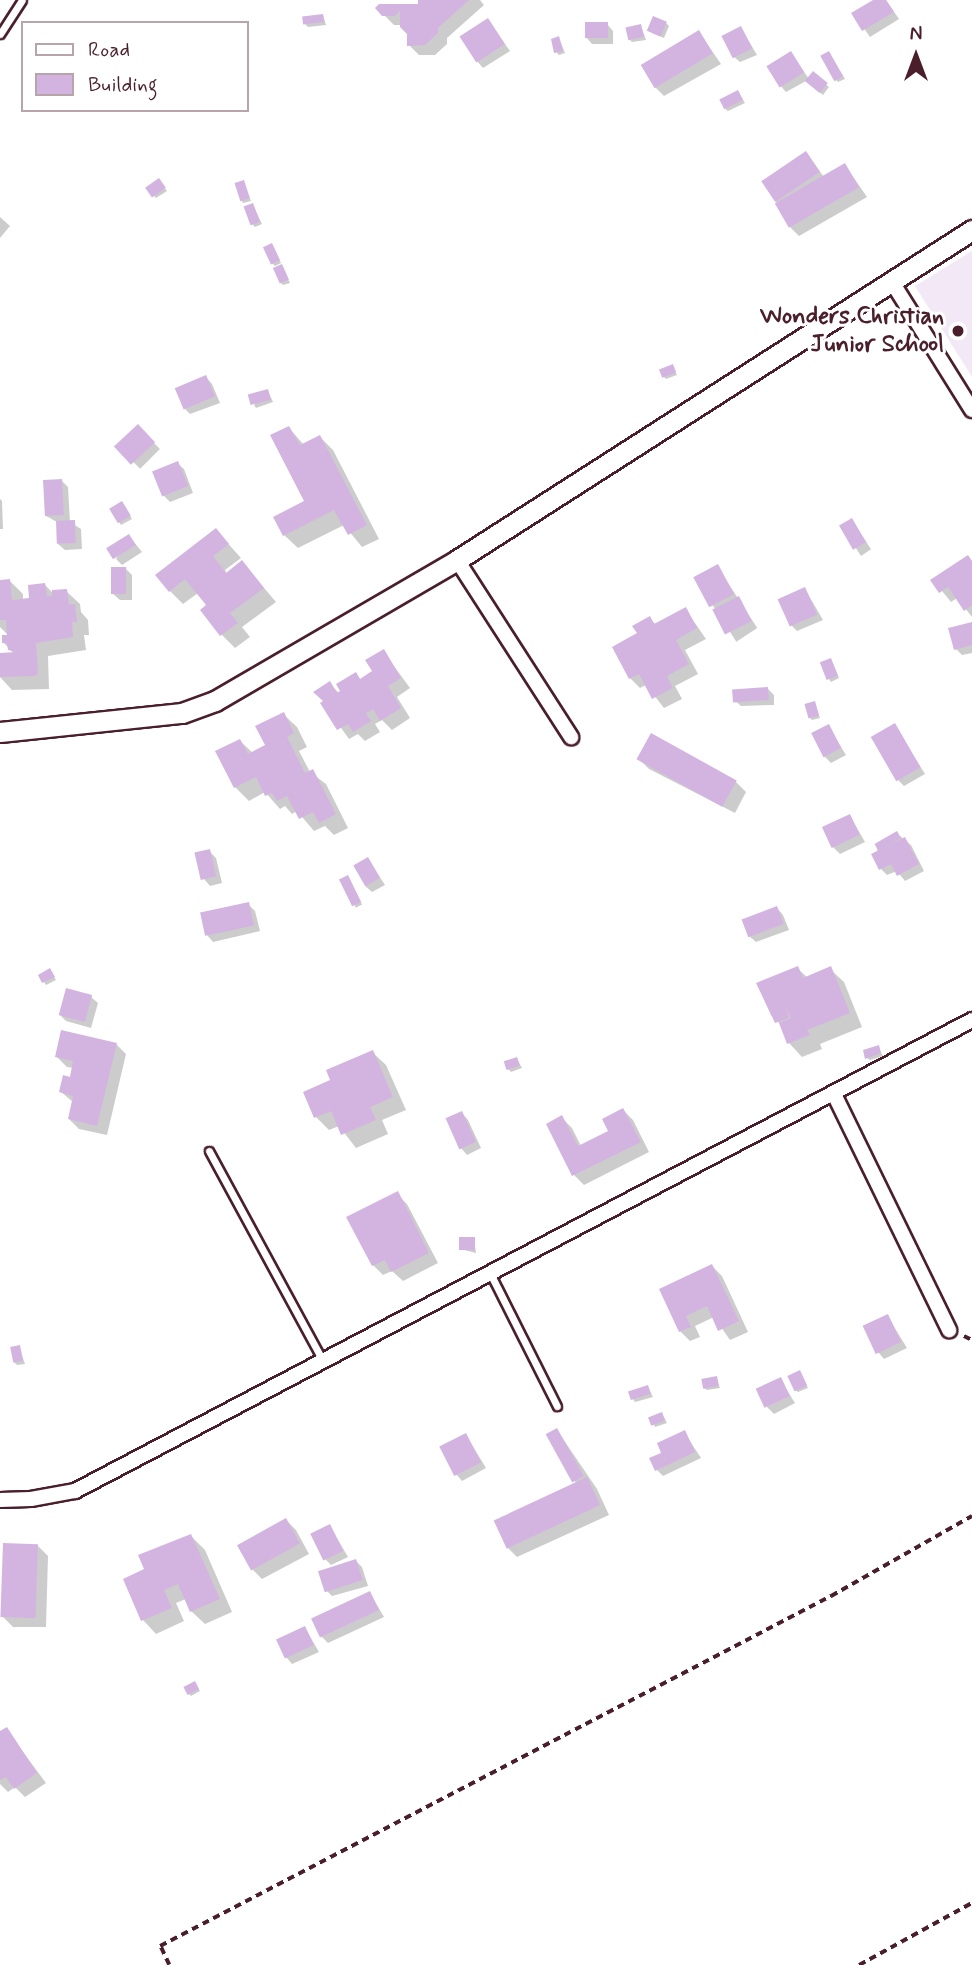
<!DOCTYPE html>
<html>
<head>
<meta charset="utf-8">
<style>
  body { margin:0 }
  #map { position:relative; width:972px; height:1965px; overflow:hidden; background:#fff; font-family:Mynerve,sans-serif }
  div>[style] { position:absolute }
  .built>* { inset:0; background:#f2e8f6 }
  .shadow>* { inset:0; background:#0003; transform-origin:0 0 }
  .building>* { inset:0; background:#d3b4e1; transform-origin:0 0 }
  .path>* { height:3.5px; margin-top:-1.75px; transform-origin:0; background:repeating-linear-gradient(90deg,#4a1f2b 0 7px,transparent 0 12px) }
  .roads { filter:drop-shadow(2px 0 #4a1f2b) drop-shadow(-2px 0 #4a1f2b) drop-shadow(0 2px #4a1f2b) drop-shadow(0 -2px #4a1f2b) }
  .lane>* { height:7px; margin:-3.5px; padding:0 3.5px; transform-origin:3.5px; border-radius:3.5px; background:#fff }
  .street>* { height:14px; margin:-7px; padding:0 7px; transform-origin:7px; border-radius:7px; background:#fff }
  .secondary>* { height:19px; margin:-9.5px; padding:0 9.5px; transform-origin:9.5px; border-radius:9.5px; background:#fff }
  .dots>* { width:19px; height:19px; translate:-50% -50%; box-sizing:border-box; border:4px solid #fff; border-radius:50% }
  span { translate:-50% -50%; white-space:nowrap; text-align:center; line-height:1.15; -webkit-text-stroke:6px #fff; paint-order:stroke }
  .poi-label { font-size:24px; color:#4a1f2b; font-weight:700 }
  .right { translate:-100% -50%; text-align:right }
  .legend { position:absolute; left:21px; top:21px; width:228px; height:91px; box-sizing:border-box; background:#fff; border:2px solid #b7a5aa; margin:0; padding:9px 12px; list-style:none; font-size:21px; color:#4a1f2b }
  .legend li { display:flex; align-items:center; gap:14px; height:35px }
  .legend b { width:35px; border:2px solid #b7a5aa }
  .north { position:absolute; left:881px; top:21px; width:70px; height:70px; -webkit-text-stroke:5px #fff; paint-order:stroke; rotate:0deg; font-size:19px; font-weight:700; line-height:28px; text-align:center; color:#4a1f2b }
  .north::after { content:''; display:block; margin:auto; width:24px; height:32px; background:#4a1f2b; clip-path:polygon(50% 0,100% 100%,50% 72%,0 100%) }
</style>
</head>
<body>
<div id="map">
  <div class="built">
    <i style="clip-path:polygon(972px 251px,972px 377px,915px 286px)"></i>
  </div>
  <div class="shadow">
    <i style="clip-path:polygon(420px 0,480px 0,484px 5px,447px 38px,447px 44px,435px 55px,419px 55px,409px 45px,409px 34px,401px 25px,394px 25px,377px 8px,420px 5px)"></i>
    <i style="clip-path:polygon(877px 0,886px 0,899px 19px,870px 37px,854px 14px)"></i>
    <i style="clip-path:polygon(323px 15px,326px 25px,308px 27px,305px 24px)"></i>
    <i style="clip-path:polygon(488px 20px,510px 51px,483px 68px,477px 61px)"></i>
    <i style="clip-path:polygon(666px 23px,669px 26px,664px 38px,652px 33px)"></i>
    <i style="clip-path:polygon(607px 24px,613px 31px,613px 44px,592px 44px,586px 37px)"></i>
    <i style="clip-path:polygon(641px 26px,646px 40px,632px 42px,630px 40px)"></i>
    <i style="clip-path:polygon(741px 28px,757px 55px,740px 62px,733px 56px)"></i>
    <i style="clip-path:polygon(699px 32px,721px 64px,664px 96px,654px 86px)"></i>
    <i style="clip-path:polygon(559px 38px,565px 53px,559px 55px,556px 52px)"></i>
    <i style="clip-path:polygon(791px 53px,809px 79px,813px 73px,829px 87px,823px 95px,806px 81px,786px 92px,780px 85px)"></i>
    <i style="clip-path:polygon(829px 53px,845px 79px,838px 82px,836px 80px)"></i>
    <i style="clip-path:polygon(740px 95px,745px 103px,728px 111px,725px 109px)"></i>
    <i style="clip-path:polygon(806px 153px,824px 177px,845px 165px,867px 197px,799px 236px,789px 226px,775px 200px)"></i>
    <i style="clip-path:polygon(243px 182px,251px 201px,243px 203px,241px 200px)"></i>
    <i style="clip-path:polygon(161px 183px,167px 191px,156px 198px,154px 196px)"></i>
    <i style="clip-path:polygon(253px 205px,262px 224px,255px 227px,252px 224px)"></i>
    <i style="clip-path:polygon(0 217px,10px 226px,0 238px)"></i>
    <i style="clip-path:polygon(274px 248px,281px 263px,275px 266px,272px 263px)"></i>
    <i style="clip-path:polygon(282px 267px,290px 283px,283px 285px,281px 283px)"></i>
    <i style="clip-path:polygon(672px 366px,677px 375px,666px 379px,663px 376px)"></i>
    <i style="clip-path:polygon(206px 377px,212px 384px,220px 403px,190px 414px,184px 408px)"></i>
    <i style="clip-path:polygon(268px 391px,273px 402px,256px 408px,254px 405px)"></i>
    <i style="left:138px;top:427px;width:31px;height:28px;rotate:45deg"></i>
    <i style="clip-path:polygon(289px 428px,304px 445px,320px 437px,333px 450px,379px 539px,362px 547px,344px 525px,298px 548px,284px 535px,307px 501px)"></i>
    <i style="clip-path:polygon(177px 463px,184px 469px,193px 493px,170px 502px,164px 496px)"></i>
    <i style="clip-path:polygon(62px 481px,68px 487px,70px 522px,81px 529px,82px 549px,65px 550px,58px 544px,57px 522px,46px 516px)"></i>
    <i style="clip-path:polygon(0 499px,2px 501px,3px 529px,0 529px)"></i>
    <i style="clip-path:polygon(125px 506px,132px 519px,121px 525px,119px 522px)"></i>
    <i style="left:852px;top:520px;width:35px;height:12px;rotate:57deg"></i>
    <i style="clip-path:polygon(216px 530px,241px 558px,225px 570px,227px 574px,242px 562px,276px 602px,242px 627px,250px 637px,235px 648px,222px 635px,208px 606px,198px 593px,183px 604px,170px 591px)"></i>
    <i style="clip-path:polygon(129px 536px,142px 552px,122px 565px,116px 559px)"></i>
    <i style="clip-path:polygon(972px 562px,972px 617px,957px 598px,951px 602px,933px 580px)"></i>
    <i style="left:717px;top:566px;width:74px;height:25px;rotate:57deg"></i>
    <i style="clip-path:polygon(125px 568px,132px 575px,132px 600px,120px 600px,113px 594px)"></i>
    <i style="clip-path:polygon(9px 580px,23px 594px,23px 600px,31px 600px,45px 585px,52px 592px,66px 591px,80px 604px,81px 612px,88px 620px,89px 635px,84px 635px,86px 650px,48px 656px,49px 689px,12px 690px,0 677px,0 655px,14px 654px,4px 643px,9px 636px,0 627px,0 581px)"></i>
    <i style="clip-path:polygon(805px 589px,823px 620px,797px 631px,791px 625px)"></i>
    <i style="clip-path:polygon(686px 610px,706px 639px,685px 650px,698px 674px,675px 686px,682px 699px,664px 708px,646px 685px,640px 688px,630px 678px,639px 634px,650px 618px,656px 625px)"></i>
    <i style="clip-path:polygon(972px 623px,972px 653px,962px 655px,956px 649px)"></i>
    <i style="clip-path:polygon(383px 651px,410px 688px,397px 697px,410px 718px,392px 730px,382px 720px,375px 724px,380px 732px,365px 741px,358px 734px,349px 739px,323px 703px,330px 684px,339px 693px,355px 674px,361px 680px,374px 672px)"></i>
    <i style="clip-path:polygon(833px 663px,839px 678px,831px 682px,829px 679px)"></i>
    <i style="clip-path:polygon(768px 689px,774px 695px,774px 705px,741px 706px,734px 700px)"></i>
    <i style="clip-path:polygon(814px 703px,820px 718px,812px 720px,809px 717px)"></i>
    <i style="clip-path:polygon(283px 714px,297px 727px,307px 747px,299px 751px,310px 772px,326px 784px,348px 828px,334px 835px,325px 826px,314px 831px,297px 811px,292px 814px,285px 806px,280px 809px,265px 792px,249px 801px,235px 787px,217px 752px,240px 741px,253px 753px,267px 746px)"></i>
    <i style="clip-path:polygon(828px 726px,846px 755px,831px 763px,824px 756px)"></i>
    <i style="clip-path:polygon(895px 726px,925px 774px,904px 786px,897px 779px)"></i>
    <i style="clip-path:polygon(639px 759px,736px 782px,746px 792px,735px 813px,649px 769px)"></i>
    <i style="clip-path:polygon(850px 816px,865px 842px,840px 854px,833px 847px)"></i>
    <i style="clip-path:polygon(900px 836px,911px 845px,924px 871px,905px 881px,897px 871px,887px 875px,881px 869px,877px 848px)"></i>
    <i style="clip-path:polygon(209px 851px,216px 858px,222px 883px,210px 886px,204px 879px)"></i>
    <i style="clip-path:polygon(368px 859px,385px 885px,372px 892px,365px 886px)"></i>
    <i style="left:348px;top:877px;width:31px;height:7px;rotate:63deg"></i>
    <i style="clip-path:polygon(248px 904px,255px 911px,260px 931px,213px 942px,207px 935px)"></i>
    <i style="clip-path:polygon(777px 908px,783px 915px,789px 930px,756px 942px,749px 936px)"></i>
    <i style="clip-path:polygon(797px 968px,808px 978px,830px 969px,844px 982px,862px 1027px,820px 1044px,822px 1049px,802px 1057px,789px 1043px,780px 1024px,771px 1015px,758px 984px)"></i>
    <i style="clip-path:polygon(50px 970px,56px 980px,46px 985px,44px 982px)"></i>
    <i style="clip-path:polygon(91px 997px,98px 1003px,91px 1028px,66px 1021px,60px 1015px)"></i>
    <i style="clip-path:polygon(116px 1044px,126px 1054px,107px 1135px,79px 1129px,69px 1119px,73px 1102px,61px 1092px,71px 1079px,74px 1068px,67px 1067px,57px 1057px)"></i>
    <i style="clip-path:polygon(878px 1047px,883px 1056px,870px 1060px,867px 1058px)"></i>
    <i style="clip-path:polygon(372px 1052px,386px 1065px,406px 1110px,382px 1120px,388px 1134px,356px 1148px,339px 1126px,329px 1130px,316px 1117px,333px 1081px)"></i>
    <i style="clip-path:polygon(517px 1059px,522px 1068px,511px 1072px,508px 1069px)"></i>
    <i style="clip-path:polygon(623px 1110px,633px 1120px,649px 1152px,584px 1185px,574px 1175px,562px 1118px,572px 1128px,581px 1146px,611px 1132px)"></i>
    <i style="clip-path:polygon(462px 1113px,468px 1120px,481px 1148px,467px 1155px,461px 1148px)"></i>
    <i style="clip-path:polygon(397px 1194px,407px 1204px,438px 1263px,403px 1281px,392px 1271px,383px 1275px,373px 1265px)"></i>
    <i style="clip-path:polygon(474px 1239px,476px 1253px,460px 1249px)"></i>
    <i style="clip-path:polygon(712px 1266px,722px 1276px,748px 1332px,730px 1340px,714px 1317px,695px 1326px,700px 1337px,690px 1341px,680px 1331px,661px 1290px)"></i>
    <i style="clip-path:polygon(888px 1317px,907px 1348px,884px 1359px,878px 1352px)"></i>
    <i style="clip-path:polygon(19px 1347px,25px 1364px,17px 1365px,14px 1362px)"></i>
    <i style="clip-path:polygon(800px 1372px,808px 1388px,798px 1392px,795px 1390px)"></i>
    <i style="clip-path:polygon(716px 1378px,720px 1388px,707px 1390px,704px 1388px)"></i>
    <i style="clip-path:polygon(780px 1379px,795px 1403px,774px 1414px,767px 1407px)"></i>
    <i style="clip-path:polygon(648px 1387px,653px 1397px,635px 1402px,633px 1399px)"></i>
    <i style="clip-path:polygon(662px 1414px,667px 1423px,655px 1427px,650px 1418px)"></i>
    <i style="clip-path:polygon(557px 1430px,597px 1489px,609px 1515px,517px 1557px,507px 1547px,576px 1484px)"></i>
    <i style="clip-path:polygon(684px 1432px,701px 1458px,663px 1476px,657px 1470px,663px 1453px)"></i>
    <i style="clip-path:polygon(466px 1435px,486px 1468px,462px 1481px,456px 1474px)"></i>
    <i style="clip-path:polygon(286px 1520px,296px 1530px,309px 1554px,262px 1579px,252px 1569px)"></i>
    <i style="clip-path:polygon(330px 1526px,348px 1557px,331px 1565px,325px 1559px)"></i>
    <i style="clip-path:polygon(191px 1536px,205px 1550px,232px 1612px,205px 1624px,191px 1611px,186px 1599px,176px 1603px,184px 1621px,156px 1634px,143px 1620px,147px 1570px)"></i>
    <i style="clip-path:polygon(37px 1545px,48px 1556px,46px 1627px,13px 1627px,3px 1617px)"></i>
    <i style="clip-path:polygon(356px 1561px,362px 1567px,368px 1586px,332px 1596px,326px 1590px)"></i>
    <i style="clip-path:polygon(370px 1593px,384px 1617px,328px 1643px,321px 1636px)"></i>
    <i style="clip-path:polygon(305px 1628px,319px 1652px,292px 1664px,286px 1657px)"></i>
    <i style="clip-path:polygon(195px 1683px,200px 1691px,191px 1696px,188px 1693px)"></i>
    <i style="clip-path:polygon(6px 1729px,46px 1783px,25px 1797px,15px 1787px,8px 1792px,0 1784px,0 1733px)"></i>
  </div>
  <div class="building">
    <i style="clip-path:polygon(418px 0,469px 0,438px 28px,438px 33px,425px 45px,407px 46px,407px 34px,400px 27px,400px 11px,395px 16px,382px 16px,375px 8px,379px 4px,418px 4px)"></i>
    <i style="clip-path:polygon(873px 0,886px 0,894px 12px,862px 31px,851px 13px)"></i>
    <i style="left:323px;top:14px;width:8px;height:21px;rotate:83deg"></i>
    <i style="left:653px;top:16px;width:15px;height:16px;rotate:23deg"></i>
    <i style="left:488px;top:18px;width:31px;height:34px;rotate:57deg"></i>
    <i style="left:585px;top:22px;width:23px;height:16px"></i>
    <i style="left:641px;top:24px;width:13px;height:16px;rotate:77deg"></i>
    <i style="left:741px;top:26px;width:25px;height:22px;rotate:63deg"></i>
    <i style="left:699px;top:30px;width:27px;height:68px;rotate:59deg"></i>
    <i style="clip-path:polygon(559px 36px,563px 51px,554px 53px,551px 39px)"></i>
    <i style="left:791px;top:51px;width:25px;height:29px;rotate:58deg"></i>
    <i style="left:829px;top:51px;width:29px;height:10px;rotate:61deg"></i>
    <i style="left:813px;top:71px;width:19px;height:13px;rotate:39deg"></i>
    <i style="left:738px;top:90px;width:11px;height:21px;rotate:63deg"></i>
    <i style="left:806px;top:151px;width:25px;height:54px;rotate:56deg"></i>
    <i style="left:845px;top:163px;width:28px;height:81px;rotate:60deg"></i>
    <i style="left:159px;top:178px;width:12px;height:17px;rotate:55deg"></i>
    <i style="left:244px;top:180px;width:19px;height:10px;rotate:72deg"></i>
    <i style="left:253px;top:203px;width:20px;height:10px;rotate:70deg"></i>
    <i style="left:272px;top:243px;width:19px;height:10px;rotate:65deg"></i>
    <i style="left:282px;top:264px;width:17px;height:10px;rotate:66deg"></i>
    <i style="left:673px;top:364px;width:9px;height:15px;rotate:69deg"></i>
    <i style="left:206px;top:375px;width:23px;height:34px;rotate:67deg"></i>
    <i style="left:268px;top:389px;width:11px;height:21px;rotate:75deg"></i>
    <i style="left:138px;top:424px;width:25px;height:33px;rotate:47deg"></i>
    <i style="clip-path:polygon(289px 426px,300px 445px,320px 435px,367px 525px,348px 535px,334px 510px,283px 536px,273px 517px,304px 501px,270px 435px)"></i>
    <i style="left:178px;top:461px;width:27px;height:28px;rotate:68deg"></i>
    <i style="left:62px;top:479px;width:36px;height:19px;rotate:87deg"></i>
    <i style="left:122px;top:501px;width:17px;height:15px;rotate:59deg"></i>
    <i style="left:852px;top:518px;width:28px;height:15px;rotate:60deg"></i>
    <i style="left:75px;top:520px;width:23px;height:19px;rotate:88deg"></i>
    <i style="clip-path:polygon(216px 528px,229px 544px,213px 556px,226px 573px,242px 560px,264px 588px,230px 613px,238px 623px,220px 636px,200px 610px,206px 605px,185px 579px,169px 592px,155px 575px)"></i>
    <i style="left:129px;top:534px;width:13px;height:27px;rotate:58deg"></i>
    <i style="clip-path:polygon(968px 555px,972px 561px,972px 605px,964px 611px,948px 587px,939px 593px,930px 580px)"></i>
    <i style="left:718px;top:564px;width:34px;height:28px;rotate:62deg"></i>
    <i style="left:111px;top:567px;width:15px;height:27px"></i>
    <i style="clip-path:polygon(10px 579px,12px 600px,29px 598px,28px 585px,45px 583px,47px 596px,52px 596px,52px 590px,67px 589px,69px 605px,75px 604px,77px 622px,72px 622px,73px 637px,36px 643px,38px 672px,36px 676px,0 677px,0 653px,16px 652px,8px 650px,7px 643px,2px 643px,2px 635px,7px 635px,6px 620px,0 620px,0 580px)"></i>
    <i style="left:805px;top:587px;width:30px;height:30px;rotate:66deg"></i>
    <i style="left:739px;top:596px;width:28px;height:30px;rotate:63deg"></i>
    <i style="clip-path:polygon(686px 607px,697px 628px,676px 640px,689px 664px,667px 676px,673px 688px,652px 699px,639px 674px,629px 679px,612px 647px,637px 633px,632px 626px,650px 616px,654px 624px)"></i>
    <i style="clip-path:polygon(972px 622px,972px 645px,954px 650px,948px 628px)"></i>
    <i style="clip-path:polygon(384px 649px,401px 678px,388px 686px,401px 708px,380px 721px,373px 709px,366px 713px,371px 721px,353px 732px,348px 724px,337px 730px,320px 703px,323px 701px,313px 692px,330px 681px,337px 693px,340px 691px,336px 684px,356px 672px,360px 679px,372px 671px,365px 660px)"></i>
    <i style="left:831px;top:658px;width:19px;height:12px;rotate:69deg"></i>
    <i style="left:768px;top:687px;width:13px;height:36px;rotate:86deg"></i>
    <i style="left:815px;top:701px;width:15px;height:11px;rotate:74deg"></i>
    <i style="clip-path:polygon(284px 712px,294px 733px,287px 737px,305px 773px,313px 769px,336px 814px,319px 823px,313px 812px,299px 819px,287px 796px,277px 801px,272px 793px,265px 796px,256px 777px,234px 788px,215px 751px,240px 739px,248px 754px,265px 745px,255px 726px)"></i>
    <i style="left:895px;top:723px;width:51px;height:28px;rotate:60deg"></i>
    <i style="left:829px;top:724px;width:27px;height:20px;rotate:63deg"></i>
    <i style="left:651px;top:733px;width:98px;height:30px;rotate:29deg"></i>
    <i style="left:850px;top:814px;width:23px;height:31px;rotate:65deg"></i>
    <i style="left:897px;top:831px;width:8px;height:26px;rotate:60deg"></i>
    <i style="clip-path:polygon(905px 837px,919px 864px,897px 876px,891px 864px,879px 870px,871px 854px)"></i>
    <i style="left:210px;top:849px;width:28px;height:16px;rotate:77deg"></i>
    <i style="left:368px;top:857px;width:24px;height:17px;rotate:60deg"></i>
    <i style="left:348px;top:875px;width:30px;height:10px;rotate:64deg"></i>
    <i style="left:249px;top:902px;width:24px;height:50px;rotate:78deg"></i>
    <i style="left:777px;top:906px;width:19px;height:38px;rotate:69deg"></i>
    <i style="clip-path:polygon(798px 966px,803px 978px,831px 966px,850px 1013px,807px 1030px,810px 1035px,787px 1044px,779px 1023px,791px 1018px,786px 1007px,789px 1018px,775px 1023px,756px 983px)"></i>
    <i style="clip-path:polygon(50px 968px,55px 977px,42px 983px,38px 975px)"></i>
    <i style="left:66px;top:988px;width:27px;height:28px;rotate:15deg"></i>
    <i style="clip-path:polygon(61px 1030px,117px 1043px,97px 1126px,68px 1119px,73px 1096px,59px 1092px,63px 1075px,70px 1077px,73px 1061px,55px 1057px)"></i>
    <i style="clip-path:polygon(879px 1045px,881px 1053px,865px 1059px,863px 1050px)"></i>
    <i style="clip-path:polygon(373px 1050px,393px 1097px,370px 1107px,376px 1120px,341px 1135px,331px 1111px,314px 1118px,303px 1092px,330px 1080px,326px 1070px)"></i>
    <i style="left:517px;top:1057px;width:9px;height:14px;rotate:72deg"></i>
    <i style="clip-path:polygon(623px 1108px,641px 1142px,572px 1176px,546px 1124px,562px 1115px,578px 1146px,608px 1131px,602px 1119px)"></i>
    <i style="left:462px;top:1111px;width:34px;height:18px;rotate:66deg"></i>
    <i style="clip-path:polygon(398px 1191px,429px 1253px,391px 1272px,385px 1260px,372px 1266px,346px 1217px)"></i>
    <i style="left:459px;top:1237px;width:16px;height:13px"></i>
    <i style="clip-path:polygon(712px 1264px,739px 1321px,718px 1331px,707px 1306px,686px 1316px,691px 1327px,679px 1332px,659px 1289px)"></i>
    <i style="left:888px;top:1314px;width:31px;height:28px;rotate:65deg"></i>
    <i style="left:20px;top:1345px;width:16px;height:10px;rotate:79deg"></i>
    <i style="left:800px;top:1370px;width:17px;height:14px;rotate:65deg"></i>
    <i style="left:717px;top:1376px;width:10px;height:16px;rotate:79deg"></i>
    <i style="left:781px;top:1377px;width:21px;height:28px;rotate:65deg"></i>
    <i style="left:648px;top:1385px;width:9px;height:21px;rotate:72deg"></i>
    <i style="left:662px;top:1412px;width:9px;height:15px;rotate:69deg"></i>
    <i style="left:557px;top:1428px;width:55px;height:13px;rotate:61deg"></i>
    <i style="clip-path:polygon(685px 1430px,695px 1452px,655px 1471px,649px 1458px,661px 1453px,657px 1443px)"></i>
    <i style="left:466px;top:1433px;width:33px;height:30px;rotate:63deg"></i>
    <i style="left:587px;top:1477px;width:31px;height:103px;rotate:65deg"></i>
    <i style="left:286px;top:1518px;width:29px;height:56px;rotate:61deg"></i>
    <i style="left:330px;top:1524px;width:30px;height:22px;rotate:64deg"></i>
    <i style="clip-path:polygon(191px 1534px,220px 1599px,190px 1612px,178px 1584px,164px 1590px,172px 1608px,141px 1621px,123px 1579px,144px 1569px,138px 1555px)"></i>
    <i style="left:3px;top:1543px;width:35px;height:74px;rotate:2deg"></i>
    <i style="left:356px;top:1559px;width:22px;height:40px;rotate:72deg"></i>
    <i style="left:370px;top:1591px;width:21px;height:65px;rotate:65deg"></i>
    <i style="left:305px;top:1626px;width:21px;height:32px;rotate:65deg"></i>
    <i style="left:195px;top:1681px;width:9px;height:13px;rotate:63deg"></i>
    <i style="clip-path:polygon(7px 1727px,37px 1773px,14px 1789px,6px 1777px,0 1780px,0 1731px)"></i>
  </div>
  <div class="path">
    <i style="left:964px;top:1336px;width:9px;rotate:27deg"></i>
    <i style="left:169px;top:1965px;width:21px;rotate:-115deg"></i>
    <i style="left:160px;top:1946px;width:757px;rotate:-27.55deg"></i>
    <i style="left:831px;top:1596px;width:162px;rotate:-29.6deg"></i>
    <i style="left:859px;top:1965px;width:129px;rotate:-28.8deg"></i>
  </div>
  <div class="roads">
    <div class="lane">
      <i style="left:0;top:34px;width:40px;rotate:-57.1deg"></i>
      <i style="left:209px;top:1151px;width:239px;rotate:61.5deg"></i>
      <i style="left:490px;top:1273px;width:149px;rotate:63.3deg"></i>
    </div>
    <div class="street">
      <i style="left:892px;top:282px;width:151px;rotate:58deg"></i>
      <i style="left:457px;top:560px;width:211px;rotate:57.2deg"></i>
      <i style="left:834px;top:1094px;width:263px;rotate:64deg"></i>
      <i style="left:0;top:1500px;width:31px;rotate:-2deg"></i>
      <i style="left:31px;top:1499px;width:45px;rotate:-10.3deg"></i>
      <i style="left:75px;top:1491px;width:1013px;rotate:-27.7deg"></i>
    </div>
    <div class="secondary">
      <i style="left:0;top:732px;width:183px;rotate:-6deg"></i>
      <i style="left:182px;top:713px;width:35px;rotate:-20deg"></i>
      <i style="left:215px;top:701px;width:280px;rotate:-30.2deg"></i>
      <i style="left:457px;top:560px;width:612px;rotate:-32.65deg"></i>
    </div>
  </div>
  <div class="dots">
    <i style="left:958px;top:331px;background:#4a1f2b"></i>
  </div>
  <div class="poi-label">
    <span class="right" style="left:944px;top:331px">Wonders Christian<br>Junior School</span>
  </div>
  <ul class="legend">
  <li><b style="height:9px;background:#fff"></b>Road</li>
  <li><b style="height:19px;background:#d3b4e1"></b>Building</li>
  </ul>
  <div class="north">N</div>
</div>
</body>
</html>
